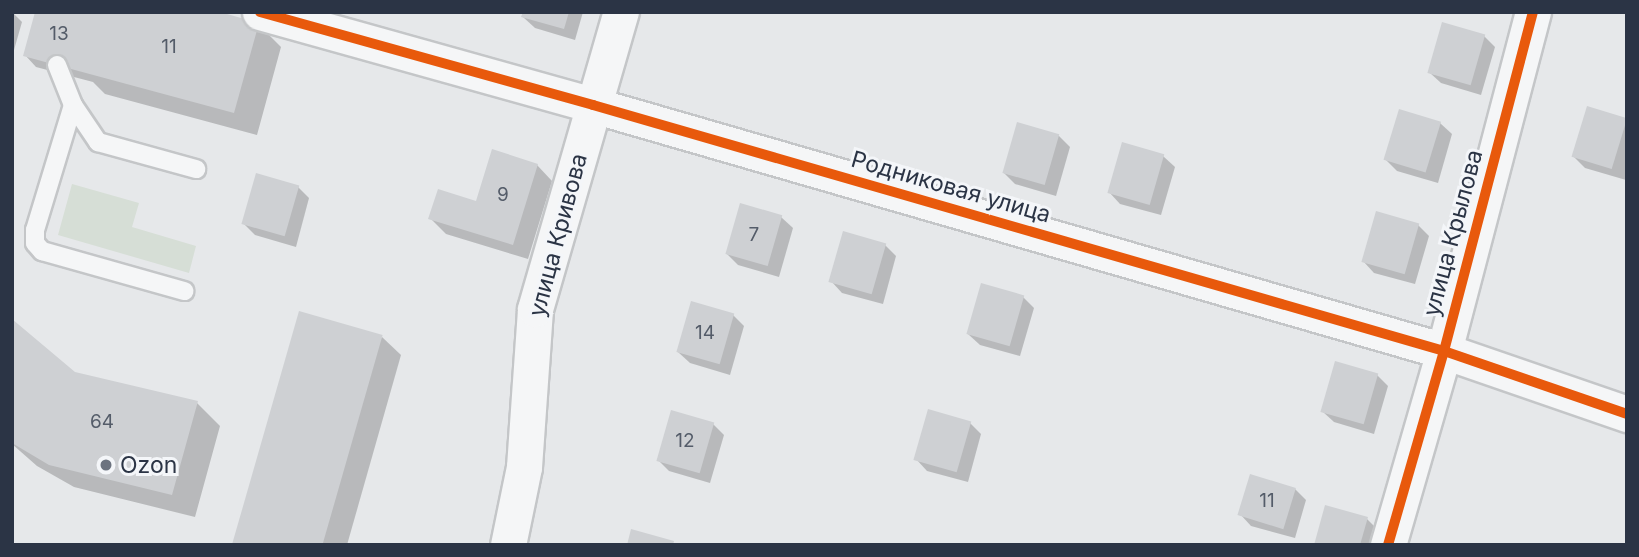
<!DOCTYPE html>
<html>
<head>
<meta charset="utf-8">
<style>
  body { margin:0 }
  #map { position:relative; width:1639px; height:557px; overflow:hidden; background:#e6e8ea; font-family:Inter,sans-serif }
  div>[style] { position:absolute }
  .green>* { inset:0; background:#d6ded6 }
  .shadow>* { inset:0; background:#0003 }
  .building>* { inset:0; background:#ced0d3; transform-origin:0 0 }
  .roads { filter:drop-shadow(2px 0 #c4c6c8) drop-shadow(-2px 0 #c4c6c8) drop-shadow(0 2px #c4c6c8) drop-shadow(0 -2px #c4c6c8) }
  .service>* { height:18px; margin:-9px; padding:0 9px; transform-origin:9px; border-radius:9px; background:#f5f6f7 }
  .minor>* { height:35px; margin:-17.5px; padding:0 17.5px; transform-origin:17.5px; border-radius:17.5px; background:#f5f6f7 }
  .cycleway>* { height:10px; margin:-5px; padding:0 5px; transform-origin:5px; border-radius:5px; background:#e8590c }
  .dots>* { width:19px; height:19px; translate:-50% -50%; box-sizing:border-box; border:4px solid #f4f6f9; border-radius:50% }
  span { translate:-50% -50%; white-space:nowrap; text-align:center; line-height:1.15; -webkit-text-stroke:6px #f4f6f9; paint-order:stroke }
  .number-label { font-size:19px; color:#545c69 }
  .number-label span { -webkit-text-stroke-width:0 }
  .street-label { font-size:23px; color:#2b3445 }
  .poi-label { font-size:23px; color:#2b3445 }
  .left { translate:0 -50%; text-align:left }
  .frame { position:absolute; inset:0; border:14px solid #2b3445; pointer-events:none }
</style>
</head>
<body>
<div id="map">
  <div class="green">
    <i style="clip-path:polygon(72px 184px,139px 203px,132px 227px,196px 246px,189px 273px,58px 235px)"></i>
  </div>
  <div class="shadow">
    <i style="clip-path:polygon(12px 12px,22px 22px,12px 57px)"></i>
    <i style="clip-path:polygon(525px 12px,583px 12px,575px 40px,535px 28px,523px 17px)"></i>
    <i style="clip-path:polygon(258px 24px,281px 47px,257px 135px,105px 94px,93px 82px,36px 67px,25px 55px)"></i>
    <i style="clip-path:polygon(1484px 36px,1495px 47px,1481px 95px,1441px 83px,1429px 72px)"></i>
    <i style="clip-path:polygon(1588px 109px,1627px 120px,1626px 180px,1585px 168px,1574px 157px)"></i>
    <i style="clip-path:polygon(1440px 123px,1452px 134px,1438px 183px,1397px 171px,1386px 160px)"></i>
    <i style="clip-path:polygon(1018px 124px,1059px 136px,1070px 147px,1056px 196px,1015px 184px,1004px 173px)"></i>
    <i style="clip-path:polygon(1163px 156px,1175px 167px,1161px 215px,1120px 204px,1109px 192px)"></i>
    <i style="clip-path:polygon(537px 165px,552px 181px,528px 259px,446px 234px,430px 218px,477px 203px)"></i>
    <i style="clip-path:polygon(298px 187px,309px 198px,296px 247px,255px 235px,244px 224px)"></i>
    <i style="clip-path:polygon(781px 217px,793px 228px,779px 277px,738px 265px,727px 254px)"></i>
    <i style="clip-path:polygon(1418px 225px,1429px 236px,1415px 284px,1374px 273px,1363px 261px)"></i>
    <i style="clip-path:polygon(885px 245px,896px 256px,883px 304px,842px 293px,831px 281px)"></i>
    <i style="clip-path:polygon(1023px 297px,1034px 308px,1020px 356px,980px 345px,968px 334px)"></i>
    <i style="clip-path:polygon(733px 315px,744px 326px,730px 375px,690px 363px,678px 352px)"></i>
    <i style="clip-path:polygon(12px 322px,74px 374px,197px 403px,220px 426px,195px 517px,74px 487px,37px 466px,12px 444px)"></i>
    <i style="clip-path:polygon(382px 337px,401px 355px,347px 545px,235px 545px)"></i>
    <i style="clip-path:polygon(1377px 375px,1388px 386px,1374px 434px,1334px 422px,1322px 411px)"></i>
    <i style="clip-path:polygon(970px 423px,981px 434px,968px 482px,927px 471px,916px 459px)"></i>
    <i style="clip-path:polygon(713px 424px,724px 435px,710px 483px,669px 471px,658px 460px)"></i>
    <i style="clip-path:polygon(1295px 489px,1306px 500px,1295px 538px,1251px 526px,1240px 514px)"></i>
    <i style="clip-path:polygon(1367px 519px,1378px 530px,1374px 545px,1315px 545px)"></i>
  </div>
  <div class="building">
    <i style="clip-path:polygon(35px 12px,220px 12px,259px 23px,234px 113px,23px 56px)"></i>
    <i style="clip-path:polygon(523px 12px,569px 12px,564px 29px,521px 17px)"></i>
    <i style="left:1442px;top:22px;width:45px;height:53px;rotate:16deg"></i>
    <i style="left:1587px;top:106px;width:42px;height:53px;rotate:17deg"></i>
    <i style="left:1399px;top:109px;width:44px;height:53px;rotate:17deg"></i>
    <i style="left:1017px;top:122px;width:44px;height:53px;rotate:16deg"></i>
    <i style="left:1122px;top:142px;width:44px;height:53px;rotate:16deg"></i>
    <i style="clip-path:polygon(492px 149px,538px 164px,513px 245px,428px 219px,438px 189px,476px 201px)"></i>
    <i style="left:256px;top:173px;width:45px;height:53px;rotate:16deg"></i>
    <i style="left:740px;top:203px;width:44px;height:53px;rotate:16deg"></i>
    <i style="left:1376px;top:211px;width:45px;height:53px;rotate:16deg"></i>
    <i style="left:843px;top:231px;width:45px;height:53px;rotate:16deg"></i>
    <i style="left:981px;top:283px;width:45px;height:53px;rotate:16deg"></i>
    <i style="left:691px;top:301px;width:45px;height:53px;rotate:16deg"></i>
    <i style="left:299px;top:311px;width:87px;height:243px;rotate:16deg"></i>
    <i style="clip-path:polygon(12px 319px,75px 372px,198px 401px,172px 495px,49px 465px,12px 443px)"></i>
    <i style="left:1335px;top:361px;width:45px;height:53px;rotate:16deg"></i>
    <i style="left:928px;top:409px;width:45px;height:53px;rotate:16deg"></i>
    <i style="left:671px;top:410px;width:45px;height:53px;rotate:16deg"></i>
    <i style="left:1250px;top:474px;width:48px;height:43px;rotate:17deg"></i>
    <i style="clip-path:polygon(1325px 505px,1368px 517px,1360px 545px,1314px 545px)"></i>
    <i style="clip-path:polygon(631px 529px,674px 541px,673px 545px,627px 545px)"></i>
  </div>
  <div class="roads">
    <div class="service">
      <i style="left:57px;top:65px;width:43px;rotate:68.2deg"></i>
      <i style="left:73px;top:105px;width:45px;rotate:56deg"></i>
      <i style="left:98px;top:142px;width:102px;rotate:15.4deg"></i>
      <i style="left:73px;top:105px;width:131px;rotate:106.9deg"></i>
      <i style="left:35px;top:230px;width:13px;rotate:90deg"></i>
      <i style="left:35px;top:243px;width:11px;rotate:49deg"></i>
      <i style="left:42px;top:251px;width:148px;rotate:15.7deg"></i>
    </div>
    <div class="minor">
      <i style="left:260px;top:12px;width:346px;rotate:15.6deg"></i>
      <i style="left:593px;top:105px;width:886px;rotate:16.12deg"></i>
      <i style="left:1444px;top:351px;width:194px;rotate:19deg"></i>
      <i style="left:508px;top:545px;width:80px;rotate:-78.4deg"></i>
      <i style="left:524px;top:467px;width:158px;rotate:-86deg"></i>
      <i style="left:535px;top:309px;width:309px;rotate:-73.9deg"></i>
      <i style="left:1388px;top:545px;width:202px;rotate:-73.9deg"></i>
      <i style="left:1444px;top:351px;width:350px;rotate:-75.3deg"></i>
    </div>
  </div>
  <div class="cycleway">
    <i style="left:260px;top:12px;width:346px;rotate:15.6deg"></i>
    <i style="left:593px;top:105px;width:886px;rotate:16.12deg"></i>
    <i style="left:1444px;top:351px;width:194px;rotate:19deg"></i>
    <i style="left:1388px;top:545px;width:202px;rotate:-73.9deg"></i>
    <i style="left:1444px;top:351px;width:350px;rotate:-75.3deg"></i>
  </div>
  <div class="dots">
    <i style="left:106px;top:465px;background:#6c737f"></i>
  </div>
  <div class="number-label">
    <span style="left:59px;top:34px">13</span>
    <span style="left:169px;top:47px">11</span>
    <span style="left:503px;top:195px">9</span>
    <span style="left:754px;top:235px">7</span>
    <span style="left:705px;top:333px">14</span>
    <span style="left:102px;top:422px">64</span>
    <span style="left:685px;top:441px">12</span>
    <span style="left:1267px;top:501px">11</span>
  </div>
  <div class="street-label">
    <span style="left:951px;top:187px;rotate:16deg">Родниковая улица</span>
    <span style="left:1453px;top:233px;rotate:-75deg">улица Крылова</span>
    <span style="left:558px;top:235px;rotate:-75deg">улица Кривова</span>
  </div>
  <div class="poi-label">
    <span class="left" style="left:120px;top:465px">Ozon</span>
  </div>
  <div class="frame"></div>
</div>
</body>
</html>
